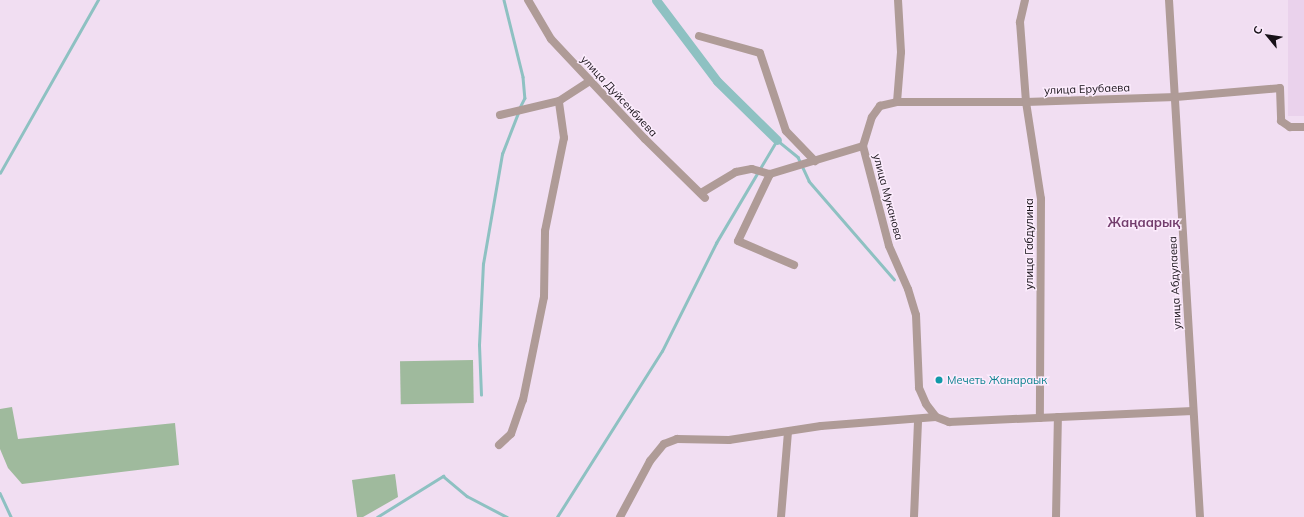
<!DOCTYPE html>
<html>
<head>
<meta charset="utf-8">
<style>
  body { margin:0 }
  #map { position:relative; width:1304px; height:517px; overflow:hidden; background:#f1def2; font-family:Mulish,sans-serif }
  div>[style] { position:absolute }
  .built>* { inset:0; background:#ead2ec; transform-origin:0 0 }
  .green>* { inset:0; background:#9fba9d; transform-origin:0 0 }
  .stream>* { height:2.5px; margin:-1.25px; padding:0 1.25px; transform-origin:1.25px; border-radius:1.25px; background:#8ec1c2 }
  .canal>* { height:9px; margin:-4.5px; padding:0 4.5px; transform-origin:4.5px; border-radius:4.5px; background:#8ec1c2 }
  .street>* { height:8px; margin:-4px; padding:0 4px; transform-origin:4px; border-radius:4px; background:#af9b97 }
  .dots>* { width:11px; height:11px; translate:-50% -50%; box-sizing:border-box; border:2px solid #fcecfd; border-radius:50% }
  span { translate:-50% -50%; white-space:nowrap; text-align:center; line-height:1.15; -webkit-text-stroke:3px #fcecfd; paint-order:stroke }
  .street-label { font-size:11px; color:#171118 }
  .culture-label { font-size:11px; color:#0d838f }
  .left { translate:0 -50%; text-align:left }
  .quarter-label { font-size:13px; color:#733d6d; font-weight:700 }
  .north { position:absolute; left:1248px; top:16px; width:40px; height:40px; -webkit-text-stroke:3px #fcecfd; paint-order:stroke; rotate:299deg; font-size:11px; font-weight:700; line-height:16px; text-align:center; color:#171118 }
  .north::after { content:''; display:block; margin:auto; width:14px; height:18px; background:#171118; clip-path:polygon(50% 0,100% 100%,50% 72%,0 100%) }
</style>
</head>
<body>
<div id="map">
  <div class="built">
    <i style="left:1288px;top:0;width:16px;height:116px"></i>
  </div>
  <div class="green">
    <i style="left:473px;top:360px;width:43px;height:73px;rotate:89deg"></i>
    <i style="clip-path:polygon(12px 407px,18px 439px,175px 423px,179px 465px,22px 484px,8px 468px,0 449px,0 409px)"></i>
    <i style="clip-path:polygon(395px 474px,398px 497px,363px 517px,357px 517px,352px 480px)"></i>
  </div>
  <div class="stream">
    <i style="left:504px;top:0;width:79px;rotate:76.1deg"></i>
    <i style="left:523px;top:77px;width:21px;rotate:85deg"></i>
    <i style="left:525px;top:98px;width:11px;rotate:117deg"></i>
    <i style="left:0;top:173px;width:199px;rotate:-60.5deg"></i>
    <i style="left:481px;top:395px;width:50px;rotate:-92.3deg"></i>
    <i style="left:479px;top:345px;width:81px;rotate:-87.2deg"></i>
    <i style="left:483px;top:264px;width:112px;rotate:-80.2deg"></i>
    <i style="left:502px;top:154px;width:44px;rotate:-68.7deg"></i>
    <i style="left:0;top:493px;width:26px;rotate:65deg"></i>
    <i style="left:377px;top:517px;width:78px;rotate:-31.8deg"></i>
    <i style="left:443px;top:476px;width:31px;rotate:40deg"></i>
    <i style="left:467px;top:496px;width:45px;rotate:27.7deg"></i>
    <i style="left:557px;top:517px;width:196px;rotate:-57.7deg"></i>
    <i style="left:662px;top:351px;width:121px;rotate:-63.4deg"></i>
    <i style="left:716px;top:243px;width:120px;rotate:-59.4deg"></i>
    <i style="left:777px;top:140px;width:27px;rotate:39deg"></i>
    <i style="left:798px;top:157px;width:26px;rotate:65deg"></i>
    <i style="left:809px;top:181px;width:130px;rotate:49.1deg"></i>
  </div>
  <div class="canal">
    <i style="left:656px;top:0;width:101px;rotate:53deg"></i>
    <i style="left:717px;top:81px;width:84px;rotate:44.5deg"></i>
  </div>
  <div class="street">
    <i style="left:528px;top:0;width:45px;rotate:59.5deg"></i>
    <i style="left:551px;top:39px;width:137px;rotate:46.8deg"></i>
    <i style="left:645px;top:139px;width:84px;rotate:44.5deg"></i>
    <i style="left:1025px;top:0;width:23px;rotate:103deg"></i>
    <i style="left:1020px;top:22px;width:80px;rotate:85.7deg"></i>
    <i style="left:1026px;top:102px;width:98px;rotate:81.2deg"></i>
    <i style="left:1041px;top:199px;width:219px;rotate:90.3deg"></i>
    <i style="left:1169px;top:0;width:518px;rotate:86.57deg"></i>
    <i style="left:699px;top:36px;width:63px;rotate:15.6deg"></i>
    <i style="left:760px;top:53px;width:82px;rotate:71.6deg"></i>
    <i style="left:786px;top:131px;width:42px;rotate:46deg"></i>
    <i style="left:897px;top:102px;width:50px;rotate:-85.4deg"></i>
    <i style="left:901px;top:52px;width:52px;rotate:-93.3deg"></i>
    <i style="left:500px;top:115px;width:61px;rotate:-13.3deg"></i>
    <i style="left:559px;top:101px;width:37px;rotate:-33deg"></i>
    <i style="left:863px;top:146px;width:30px;rotate:-73deg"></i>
    <i style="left:872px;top:117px;width:14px;rotate:-54deg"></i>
    <i style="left:880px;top:106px;width:17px;rotate:-13deg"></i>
    <i style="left:897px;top:102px;width:129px"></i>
    <i style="left:1026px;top:102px;width:150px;rotate:-1.9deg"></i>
    <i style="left:1176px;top:97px;width:104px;rotate:-4.9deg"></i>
    <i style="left:1280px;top:88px;width:33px;rotate:88deg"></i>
    <i style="left:1281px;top:121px;width:11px;rotate:34deg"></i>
    <i style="left:1290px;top:127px;width:14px"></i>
    <i style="left:770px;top:174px;width:74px;rotate:115.5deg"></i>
    <i style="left:738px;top:241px;width:61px;rotate:23.2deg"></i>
    <i style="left:701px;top:193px;width:41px;rotate:-31deg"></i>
    <i style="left:736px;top:172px;width:16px;rotate:-11deg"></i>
    <i style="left:752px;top:169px;width:19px;rotate:16deg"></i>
    <i style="left:770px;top:174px;width:97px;rotate:-16.8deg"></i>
    <i style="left:863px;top:146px;width:103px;rotate:75.4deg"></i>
    <i style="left:889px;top:246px;width:47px;rotate:66.2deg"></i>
    <i style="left:908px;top:289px;width:27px;rotate:73deg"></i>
    <i style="left:916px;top:315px;width:73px;rotate:87.6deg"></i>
    <i style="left:919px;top:388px;width:17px;rotate:66deg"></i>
    <i style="left:926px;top:404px;width:16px;rotate:52deg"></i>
    <i style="left:499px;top:445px;width:16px;rotate:-43deg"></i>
    <i style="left:511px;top:434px;width:36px;rotate:-71deg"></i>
    <i style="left:523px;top:400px;width:105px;rotate:-78.5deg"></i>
    <i style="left:544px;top:297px;width:66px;rotate:-89.1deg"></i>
    <i style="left:545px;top:231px;width:95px;rotate:-78.5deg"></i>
    <i style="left:564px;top:138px;width:37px;rotate:-98deg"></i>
    <i style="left:620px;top:517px;width:64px;rotate:-61.8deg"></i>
    <i style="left:650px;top:461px;width:22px;rotate:-51deg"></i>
    <i style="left:664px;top:444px;width:14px;rotate:-21deg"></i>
    <i style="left:677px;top:439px;width:52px;rotate:1.1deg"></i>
    <i style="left:729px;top:440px;width:93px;rotate:-8.7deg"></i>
    <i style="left:821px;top:426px;width:115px;rotate:-4.5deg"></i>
    <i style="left:936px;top:417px;width:14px;rotate:21deg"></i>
    <i style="left:949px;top:422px;width:244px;rotate:-2.6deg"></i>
    <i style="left:781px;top:517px;width:85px;rotate:-85.3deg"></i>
    <i style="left:914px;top:517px;width:96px;rotate:-87.6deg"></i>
    <i style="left:1056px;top:517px;width:100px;rotate:-88.9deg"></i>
  </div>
  <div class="dots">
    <i style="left:939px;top:380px;background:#0f9aa8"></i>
  </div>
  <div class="street-label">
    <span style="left:1087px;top:89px;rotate:-2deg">улица Ерубаева</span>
    <span style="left:619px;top:96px;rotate:47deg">улица Дуйсенбиева</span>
    <span style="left:888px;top:197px;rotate:75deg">улица Муканова</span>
    <span style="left:1029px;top:244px;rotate:-90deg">улица Габдулина</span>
    <span style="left:1175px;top:283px;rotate:-93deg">улица Абдулаева</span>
  </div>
  <div class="culture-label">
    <span class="left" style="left:947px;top:380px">Мечеть Жанараык</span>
  </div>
  <div class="quarter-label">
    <span style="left:1144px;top:222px">Жаңаарық</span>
  </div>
  <div class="north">С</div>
</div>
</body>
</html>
